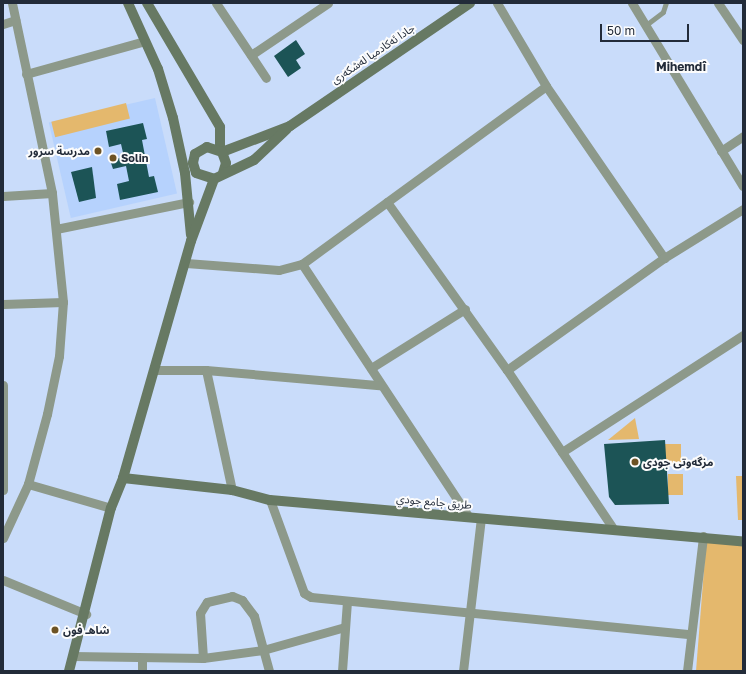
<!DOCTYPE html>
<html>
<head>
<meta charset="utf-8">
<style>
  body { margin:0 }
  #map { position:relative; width:746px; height:674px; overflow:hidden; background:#c9dcfa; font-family:"Golos Text","Noto Sans Arabic",sans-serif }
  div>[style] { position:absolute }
  .built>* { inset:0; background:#b6d2fd; transform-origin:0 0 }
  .green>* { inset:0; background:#e4b86d; transform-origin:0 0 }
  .building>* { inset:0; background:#1c5456 }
  .lane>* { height:4.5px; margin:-2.25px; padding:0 2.25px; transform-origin:2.25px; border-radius:2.25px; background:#8d998a }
  .street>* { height:9px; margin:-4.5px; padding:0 4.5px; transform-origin:4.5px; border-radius:4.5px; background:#8d998a }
  .secondary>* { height:10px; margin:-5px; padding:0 5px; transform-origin:5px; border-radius:5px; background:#677963 }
  .dots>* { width:11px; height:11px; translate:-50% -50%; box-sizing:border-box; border:2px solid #fcfcfc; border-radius:50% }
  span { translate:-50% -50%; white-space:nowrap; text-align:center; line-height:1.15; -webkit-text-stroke:4px #fcfcfc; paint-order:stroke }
  .street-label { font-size:11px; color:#222b39 }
  .poi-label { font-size:11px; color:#222b39; font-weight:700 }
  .right { translate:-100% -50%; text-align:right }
  .left { translate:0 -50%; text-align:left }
  .neighbourhood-label { font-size:12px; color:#222b39; font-weight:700 }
  .frame { position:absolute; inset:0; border:4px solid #222b39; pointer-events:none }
  .scale { position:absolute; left:600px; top:24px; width:89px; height:18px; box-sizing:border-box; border:2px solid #222b39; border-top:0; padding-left:5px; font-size:12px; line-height:14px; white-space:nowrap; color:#222b39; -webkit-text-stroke:3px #fcfcfc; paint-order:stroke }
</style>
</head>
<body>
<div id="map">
  <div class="built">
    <i style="left:155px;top:98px;width:98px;height:109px;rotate:77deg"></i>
  </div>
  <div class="green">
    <i style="left:126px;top:103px;width:16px;height:77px;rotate:76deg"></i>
    <i style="clip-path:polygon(635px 418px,639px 439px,608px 440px)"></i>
    <i style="left:665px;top:444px;width:16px;height:22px"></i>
    <i style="left:668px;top:474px;width:15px;height:21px"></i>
    <i style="clip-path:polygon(736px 476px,743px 476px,743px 520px,738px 520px)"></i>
    <i style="clip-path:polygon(711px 539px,743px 543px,743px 671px,696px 671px,706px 544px)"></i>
  </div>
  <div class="building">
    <i style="clip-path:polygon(296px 40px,305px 54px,296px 60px,301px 68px,288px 77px,274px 56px)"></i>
    <i style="clip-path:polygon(143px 123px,147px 139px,142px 140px,149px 177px,154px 176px,158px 192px,120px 200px,117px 184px,129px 181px,126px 166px,113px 169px,110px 160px,124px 157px,121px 144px,109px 147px,106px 131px)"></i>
    <i style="clip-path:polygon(92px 167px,96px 198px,79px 202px,71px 172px)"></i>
    <i style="clip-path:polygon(665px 440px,669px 504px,615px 505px,609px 497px,604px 444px)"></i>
  </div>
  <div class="lane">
    <i style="left:646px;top:25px;width:21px;rotate:-37deg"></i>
    <i style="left:663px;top:12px;width:9px;rotate:-72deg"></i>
  </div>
  <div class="street">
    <i style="left:216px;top:3px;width:90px;rotate:56.3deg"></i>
    <i style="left:497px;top:3px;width:96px;rotate:59.4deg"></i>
    <i style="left:546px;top:86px;width:209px;rotate:55.5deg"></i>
    <i style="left:632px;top:3px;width:214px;rotate:58.8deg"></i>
    <i style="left:718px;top:3px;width:45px;rotate:56deg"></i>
    <i style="left:3px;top:24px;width:13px;rotate:-18deg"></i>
    <i style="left:251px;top:55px;width:93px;rotate:-34deg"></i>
    <i style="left:26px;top:74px;width:123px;rotate:-15.5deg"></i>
    <i style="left:721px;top:151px;width:27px;rotate:-34deg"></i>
    <i style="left:3px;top:196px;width:49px;rotate:-3.5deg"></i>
    <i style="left:387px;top:202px;width:206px;rotate:54.5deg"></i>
    <i style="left:507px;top:370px;width:189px;rotate:56.2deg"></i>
    <i style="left:56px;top:229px;width:136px;rotate:-11.5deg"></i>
    <i style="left:186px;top:263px;width:93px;rotate:4.3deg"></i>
    <i style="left:279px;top:270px;width:24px;rotate:-15deg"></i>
    <i style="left:302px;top:264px;width:302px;rotate:-36.1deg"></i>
    <i style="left:302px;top:264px;width:302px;rotate:56.6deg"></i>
    <i style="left:3px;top:304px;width:60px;rotate:-1.9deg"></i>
    <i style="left:371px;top:368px;width:111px;rotate:-32.1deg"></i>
    <i style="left:155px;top:370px;width:51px"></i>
    <i style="left:206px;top:370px;width:174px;rotate:5deg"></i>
    <i style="left:206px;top:370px;width:123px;rotate:77.8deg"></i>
    <i style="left:507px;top:370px;width:193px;rotate:-35.5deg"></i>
    <i style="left:664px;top:258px;width:93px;rotate:-31.8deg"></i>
    <i style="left:3px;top:385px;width:105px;rotate:90deg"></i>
    <i style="left:562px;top:452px;width:216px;rotate:-32.9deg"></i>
    <i style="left:28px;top:484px;width:86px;rotate:16.1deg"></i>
    <i style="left:270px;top:500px;width:99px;rotate:69.9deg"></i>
    <i style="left:304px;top:593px;width:8px;rotate:30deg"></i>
    <i style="left:311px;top:597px;width:381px;rotate:5.6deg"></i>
    <i style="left:3px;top:538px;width:60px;rotate:-65.2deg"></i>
    <i style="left:28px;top:484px;width:73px;rotate:-74.8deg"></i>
    <i style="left:47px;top:414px;width:59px;rotate:-78.3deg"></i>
    <i style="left:59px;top:356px;width:54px;rotate:-85.8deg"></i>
    <i style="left:63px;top:302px;width:110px;rotate:-95.8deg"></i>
    <i style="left:52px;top:193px;width:194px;rotate:-101.9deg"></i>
    <i style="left:3px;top:580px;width:90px;rotate:22.3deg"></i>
    <i style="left:73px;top:656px;width:130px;rotate:0.9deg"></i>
    <i style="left:203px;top:658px;width:61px;rotate:-7.6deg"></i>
    <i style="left:263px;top:650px;width:85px;rotate:-15.7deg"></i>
    <i style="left:142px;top:658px;width:13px;rotate:90deg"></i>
    <i style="left:203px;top:658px;width:45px;rotate:-93.8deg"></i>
    <i style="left:200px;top:613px;width:13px;rotate:-58deg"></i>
    <i style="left:207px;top:602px;width:26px;rotate:-13deg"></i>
    <i style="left:232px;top:596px;width:11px;rotate:22deg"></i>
    <i style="left:242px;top:600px;width:20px;rotate:53deg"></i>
    <i style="left:254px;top:616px;width:57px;rotate:74.7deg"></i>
    <i style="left:342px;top:671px;width:70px;rotate:-85.9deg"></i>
    <i style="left:463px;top:671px;width:154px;rotate:-83.3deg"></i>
    <i style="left:687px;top:671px;width:136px;rotate:-83.2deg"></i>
  </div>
  <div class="secondary">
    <i style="left:128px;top:3px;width:72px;rotate:65.6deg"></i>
    <i style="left:158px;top:69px;width:51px;rotate:73deg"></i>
    <i style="left:173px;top:118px;width:56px;rotate:77.7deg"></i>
    <i style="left:185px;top:173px;width:62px;rotate:84.5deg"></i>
    <i style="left:147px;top:3px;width:144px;rotate:59.5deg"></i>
    <i style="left:220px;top:127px;width:23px;rotate:90deg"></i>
    <i style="left:222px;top:152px;width:73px;rotate:-20.9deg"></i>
    <i style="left:290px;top:126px;width:218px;rotate:-34.3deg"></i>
    <i style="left:223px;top:173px;width:10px;rotate:-73deg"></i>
    <i style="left:226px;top:163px;width:12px;rotate:-110deg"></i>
    <i style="left:222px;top:152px;width:16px;rotate:-162deg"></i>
    <i style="left:207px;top:147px;width:14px;rotate:150deg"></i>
    <i style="left:195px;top:154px;width:9px;rotate:103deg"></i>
    <i style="left:193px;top:163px;width:10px;rotate:73deg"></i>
    <i style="left:196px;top:173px;width:19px;rotate:18deg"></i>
    <i style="left:214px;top:179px;width:44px;rotate:-25.4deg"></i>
    <i style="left:254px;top:160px;width:45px;rotate:-43.2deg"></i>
    <i style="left:123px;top:478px;width:110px;rotate:6.3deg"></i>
    <i style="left:232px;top:490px;width:39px;rotate:15deg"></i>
    <i style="left:270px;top:500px;width:475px;rotate:5deg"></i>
    <i style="left:69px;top:671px;width:168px;rotate:-75.6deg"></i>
    <i style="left:111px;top:508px;width:32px;rotate:-68deg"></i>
    <i style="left:123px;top:478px;width:247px;rotate:-74deg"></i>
    <i style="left:191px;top:241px;width:66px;rotate:-69.6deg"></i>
  </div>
  <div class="dots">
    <i style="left:98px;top:151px;background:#6d5325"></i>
    <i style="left:113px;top:158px;background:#6d5325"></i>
    <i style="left:635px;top:462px;background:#6d5325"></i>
    <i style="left:55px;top:630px;background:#6d5325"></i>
  </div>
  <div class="street-label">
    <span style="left:373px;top:54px;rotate:-34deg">جادا ئه‌كادميا له‌شكه‌رى</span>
    <span style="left:434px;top:502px;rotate:5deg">طريق جامع جودي</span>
  </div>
  <div class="poi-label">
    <span class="right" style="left:90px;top:151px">مدرسة سرور</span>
    <span class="left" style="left:121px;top:158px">Solin</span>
    <span class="left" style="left:643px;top:462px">مزگەوتی جودی</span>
    <span class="left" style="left:63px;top:630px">شاهـ فون</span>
  </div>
  <div class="neighbourhood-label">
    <span style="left:681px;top:67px">Mihemdî</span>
  </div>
  <div class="frame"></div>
  <div class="scale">50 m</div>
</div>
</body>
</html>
